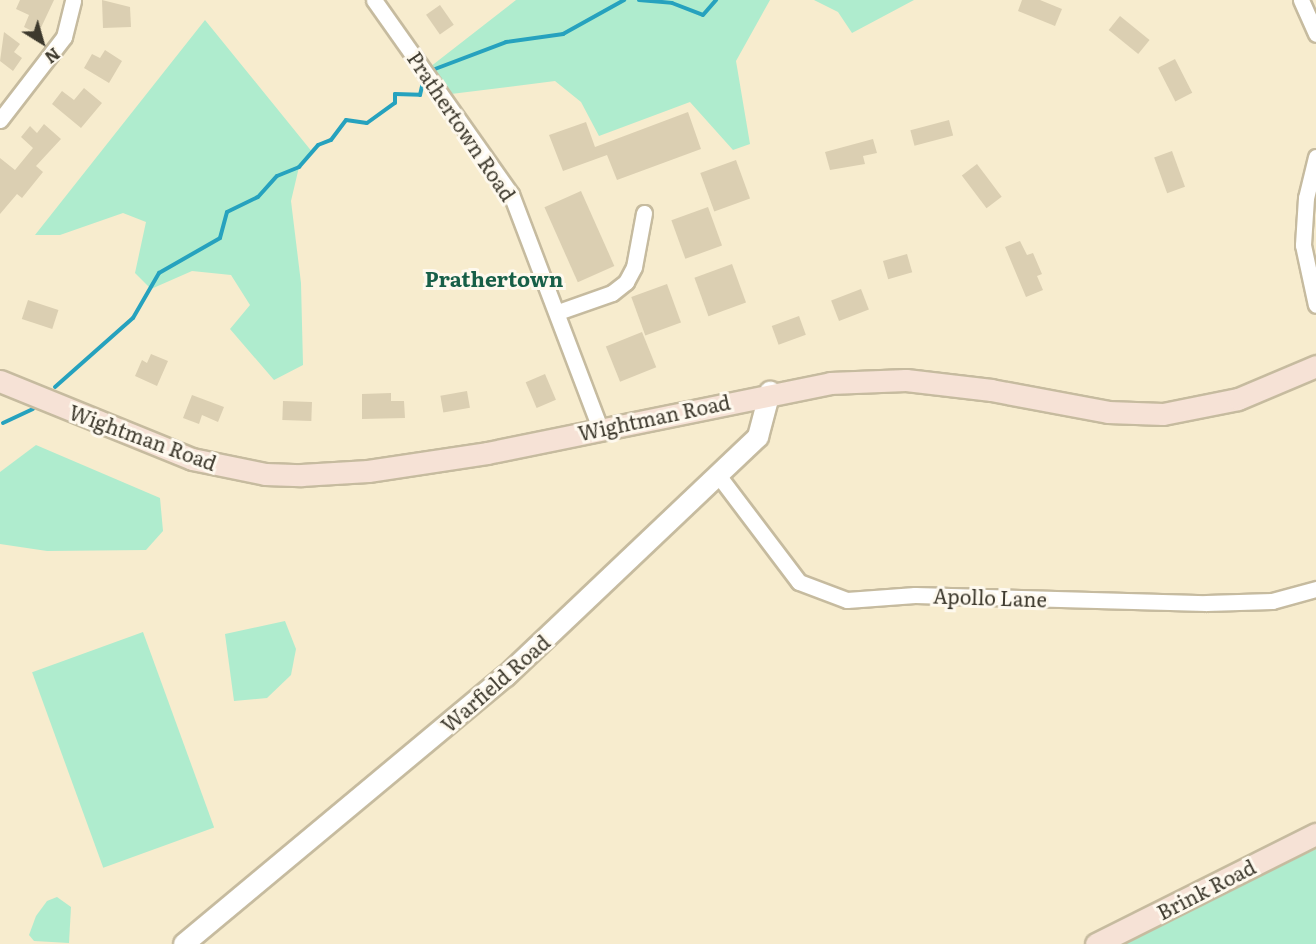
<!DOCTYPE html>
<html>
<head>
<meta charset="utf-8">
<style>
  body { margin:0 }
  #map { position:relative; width:1316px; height:944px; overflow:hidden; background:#f7ecce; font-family:Literata,serif }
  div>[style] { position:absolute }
  .green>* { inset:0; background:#afecce; transform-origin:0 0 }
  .stream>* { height:4px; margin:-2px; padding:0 2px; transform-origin:2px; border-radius:2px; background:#26a2be }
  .building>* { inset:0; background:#dbcfb2; transform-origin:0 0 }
  .roads { filter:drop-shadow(2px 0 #c6bb9f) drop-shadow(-2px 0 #c6bb9f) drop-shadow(0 2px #c6bb9f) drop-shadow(0 -2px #c6bb9f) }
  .minor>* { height:15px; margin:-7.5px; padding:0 7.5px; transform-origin:7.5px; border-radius:7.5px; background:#fff }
  .tertiary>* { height:20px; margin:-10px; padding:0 10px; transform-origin:10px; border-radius:10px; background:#fff }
  .secondary>* { height:21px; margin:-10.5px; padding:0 10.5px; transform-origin:10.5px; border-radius:10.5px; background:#f6e2d6 }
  span { translate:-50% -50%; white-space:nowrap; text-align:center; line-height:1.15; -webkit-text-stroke:6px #fef9ee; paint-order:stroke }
  .street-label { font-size:20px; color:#3d392d }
  .neighbourhood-label { font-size:21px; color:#175f48; font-weight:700 }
  .north { position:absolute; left:12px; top:12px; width:60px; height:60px; -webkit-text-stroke:4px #fef9ee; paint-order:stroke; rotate:143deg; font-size:16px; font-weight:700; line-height:24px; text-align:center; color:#3d392d }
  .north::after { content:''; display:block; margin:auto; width:21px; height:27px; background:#3d392d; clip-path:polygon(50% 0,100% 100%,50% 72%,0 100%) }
</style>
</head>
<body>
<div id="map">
  <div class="green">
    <i style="clip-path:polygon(516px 0,770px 0,736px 61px,750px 144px,733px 150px,690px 102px,599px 136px,581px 102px,555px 81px,451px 94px,430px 67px)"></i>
    <i style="clip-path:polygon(814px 0,914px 0,852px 33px,838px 12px)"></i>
    <i style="clip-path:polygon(205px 20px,313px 153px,299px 167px,291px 201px,301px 283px,303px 365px,274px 380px,230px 329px,250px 305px,231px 275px,192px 271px,151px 289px,135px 273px,146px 222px,123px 213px,60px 235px,35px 235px)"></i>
    <i style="clip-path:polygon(36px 445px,160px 498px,163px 531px,146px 550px,47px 551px,0 544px,0 472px)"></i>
    <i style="clip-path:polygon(285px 621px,296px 649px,291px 675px,267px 698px,234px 701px,225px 634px)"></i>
    <i style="left:143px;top:632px;width:208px;height:118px;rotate:70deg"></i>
    <i style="clip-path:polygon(1316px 849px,1316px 944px,1123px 944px,1168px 919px)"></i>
    <i style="clip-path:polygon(57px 897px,71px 907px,69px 943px,34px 941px,29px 935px,36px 916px,47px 901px)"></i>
  </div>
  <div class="stream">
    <i style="left:639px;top:0;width:33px;rotate:5deg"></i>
    <i style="left:672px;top:3px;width:33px;rotate:21deg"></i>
    <i style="left:703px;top:15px;width:20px;rotate:-49deg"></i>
    <i style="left:435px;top:69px;width:76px;rotate:-20.8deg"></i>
    <i style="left:506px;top:42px;width:58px;rotate:-8deg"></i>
    <i style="left:563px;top:34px;width:70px;rotate:-29.1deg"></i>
    <i style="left:55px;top:387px;width:104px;rotate:-41.5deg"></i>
    <i style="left:133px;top:318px;width:52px;rotate:-60deg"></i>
    <i style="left:159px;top:273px;width:70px;rotate:-29.8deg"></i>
    <i style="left:220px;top:238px;width:27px;rotate:-75deg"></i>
    <i style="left:227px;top:212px;width:34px;rotate:-26deg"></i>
    <i style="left:258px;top:197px;width:28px;rotate:-48deg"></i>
    <i style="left:277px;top:176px;width:24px;rotate:-22deg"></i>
    <i style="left:299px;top:167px;width:29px;rotate:-49deg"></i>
    <i style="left:318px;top:145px;width:14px;rotate:-21deg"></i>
    <i style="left:331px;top:140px;width:25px;rotate:-53deg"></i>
    <i style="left:346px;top:120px;width:21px;rotate:8deg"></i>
    <i style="left:367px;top:123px;width:34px;rotate:-36deg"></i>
    <i style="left:395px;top:103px;width:9px;rotate:-90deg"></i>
    <i style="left:395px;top:94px;width:25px;rotate:2deg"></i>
    <i style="left:420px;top:95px;width:17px;rotate:-77deg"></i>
    <i style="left:3px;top:423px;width:33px;rotate:-25deg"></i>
  </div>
  <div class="building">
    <i style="clip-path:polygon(20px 0,54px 0,38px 34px,24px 27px,29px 15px,16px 9px)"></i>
    <i style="clip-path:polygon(102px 0,130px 7px,131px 27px,103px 28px)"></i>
    <i style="clip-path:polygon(1022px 0,1040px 0,1062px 9px,1055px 26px,1018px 11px)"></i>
    <i style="left:440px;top:5px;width:24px;height:17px;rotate:55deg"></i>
    <i style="left:1120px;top:16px;width:38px;height:18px;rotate:39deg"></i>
    <i style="clip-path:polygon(4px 32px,20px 44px,14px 52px,22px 58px,13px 71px,0 61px)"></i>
    <i style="clip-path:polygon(105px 50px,122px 61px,109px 83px,84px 68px,92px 54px,100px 58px)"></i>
    <i style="left:1175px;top:59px;width:38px;height:19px;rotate:63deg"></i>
    <i style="clip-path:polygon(84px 88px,102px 103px,81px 128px,52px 104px,62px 91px,74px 100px)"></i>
    <i style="clip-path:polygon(688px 112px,701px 149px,617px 180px,607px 155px,563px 171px,549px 135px,586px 122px,595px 147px)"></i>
    <i style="left:949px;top:120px;width:16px;height:40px;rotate:75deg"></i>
    <i style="clip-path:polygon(44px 124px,61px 139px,36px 166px,43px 172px,22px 198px,17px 194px,0 214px,0 158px,15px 170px,33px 148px,21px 137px,30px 126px,37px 133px)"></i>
    <i style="clip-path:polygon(873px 139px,877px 153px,863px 156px,865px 164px,830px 170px,825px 152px)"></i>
    <i style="left:1172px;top:151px;width:38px;height:19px;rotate:70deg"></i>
    <i style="left:736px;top:160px;width:41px;height:38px;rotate:70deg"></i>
    <i style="left:977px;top:164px;width:41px;height:19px;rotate:53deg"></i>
    <i style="left:581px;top:191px;width:82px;height:40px;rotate:66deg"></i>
    <i style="left:708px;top:207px;width:41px;height:39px;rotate:70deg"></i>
    <i style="clip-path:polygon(1020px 241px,1027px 255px,1033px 253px,1042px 274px,1037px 276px,1043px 290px,1026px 297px,1005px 247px)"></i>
    <i style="left:907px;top:254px;width:19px;height:25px;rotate:74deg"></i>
    <i style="left:732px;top:264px;width:41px;height:40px;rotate:70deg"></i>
    <i style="left:667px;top:284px;width:41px;height:38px;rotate:70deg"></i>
    <i style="left:861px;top:289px;width:22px;height:32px;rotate:69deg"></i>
    <i style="left:28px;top:300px;width:32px;height:20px;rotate:18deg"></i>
    <i style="left:799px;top:316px;width:20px;height:29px;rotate:70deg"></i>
    <i style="left:642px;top:332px;width:38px;height:39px;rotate:68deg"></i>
    <i style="clip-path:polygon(151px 354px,168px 361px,157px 386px,135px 376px,142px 360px,147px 363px)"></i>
    <i style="left:545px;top:374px;width:28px;height:21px;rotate:67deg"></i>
    <i style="left:467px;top:391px;width:17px;height:27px;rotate:80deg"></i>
    <i style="clip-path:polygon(391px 393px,391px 401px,404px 401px,405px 418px,362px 419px,362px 394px)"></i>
    <i style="clip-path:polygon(192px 395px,224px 407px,218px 422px,202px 415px,199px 424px,183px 418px)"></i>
    <i style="left:283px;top:401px;width:29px;height:19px;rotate:2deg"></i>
  </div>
  <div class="roads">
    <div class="minor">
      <i style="left:374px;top:0;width:237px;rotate:54.8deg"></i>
      <i style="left:511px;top:194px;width:250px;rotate:69.2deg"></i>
      <i style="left:1301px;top:0;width:37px;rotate:66deg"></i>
      <i style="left:0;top:120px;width:105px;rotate:-52.4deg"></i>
      <i style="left:64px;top:37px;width:38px;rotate:-76deg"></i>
      <i style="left:1316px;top:157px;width:42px;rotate:103.7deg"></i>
      <i style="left:1306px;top:198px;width:47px;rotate:93.7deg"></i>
      <i style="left:1303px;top:245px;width:61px;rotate:77.8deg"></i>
      <i style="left:558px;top:312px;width:57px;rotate:-19.4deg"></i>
      <i style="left:612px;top:293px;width:18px;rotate:-38deg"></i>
      <i style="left:626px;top:282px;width:17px;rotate:-62deg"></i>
      <i style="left:634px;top:267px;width:55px;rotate:-79.5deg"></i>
      <i style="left:718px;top:475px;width:134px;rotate:52.9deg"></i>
      <i style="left:799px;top:582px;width:51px;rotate:20.6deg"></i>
      <i style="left:847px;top:600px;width:68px;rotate:-4.2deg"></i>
      <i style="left:915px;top:595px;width:291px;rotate:1.6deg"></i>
      <i style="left:1206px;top:603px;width:66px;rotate:-1.7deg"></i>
      <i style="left:1272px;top:601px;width:46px;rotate:-15.3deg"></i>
    </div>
    <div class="tertiary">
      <i style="left:184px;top:944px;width:418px;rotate:-39.8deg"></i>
      <i style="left:505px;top:677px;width:349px;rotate:-43.5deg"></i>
      <i style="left:758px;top:437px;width:47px;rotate:-75.1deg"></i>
    </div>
    <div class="secondary">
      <i style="left:0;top:381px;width:207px;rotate:22.1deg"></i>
      <i style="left:192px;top:459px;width:75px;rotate:11.6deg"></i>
      <i style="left:265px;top:474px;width:36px;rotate:2deg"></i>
      <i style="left:301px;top:475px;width:67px;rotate:-3.4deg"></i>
      <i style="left:368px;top:471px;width:120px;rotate:-8.6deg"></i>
      <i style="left:487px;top:453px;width:350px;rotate:-11.5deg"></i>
      <i style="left:830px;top:383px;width:76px;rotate:-2.3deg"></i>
      <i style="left:906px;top:380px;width:86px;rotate:6.7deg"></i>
      <i style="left:991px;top:390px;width:119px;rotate:10.6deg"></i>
      <i style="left:1108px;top:412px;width:55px;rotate:2.1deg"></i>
      <i style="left:1163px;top:414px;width:76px;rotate:-11.3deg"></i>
      <i style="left:1238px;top:399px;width:85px;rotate:-22.9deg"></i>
      <i style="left:1096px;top:944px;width:246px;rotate:-26.6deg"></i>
    </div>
  </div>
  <div class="street-label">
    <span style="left:462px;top:126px;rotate:56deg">Prathertown Road</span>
    <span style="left:654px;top:417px;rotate:-12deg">Wightman Road</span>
    <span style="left:143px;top:437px;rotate:20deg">Wightman Road</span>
    <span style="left:990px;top:597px;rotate:2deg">Apollo Lane</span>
    <span style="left:495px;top:683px;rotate:-41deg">Warfield Road</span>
    <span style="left:1206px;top:889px;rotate:-27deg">Brink Road</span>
  </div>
  <div class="neighbourhood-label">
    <span style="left:494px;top:278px">Prathertown</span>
  </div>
  <div class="north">N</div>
</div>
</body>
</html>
